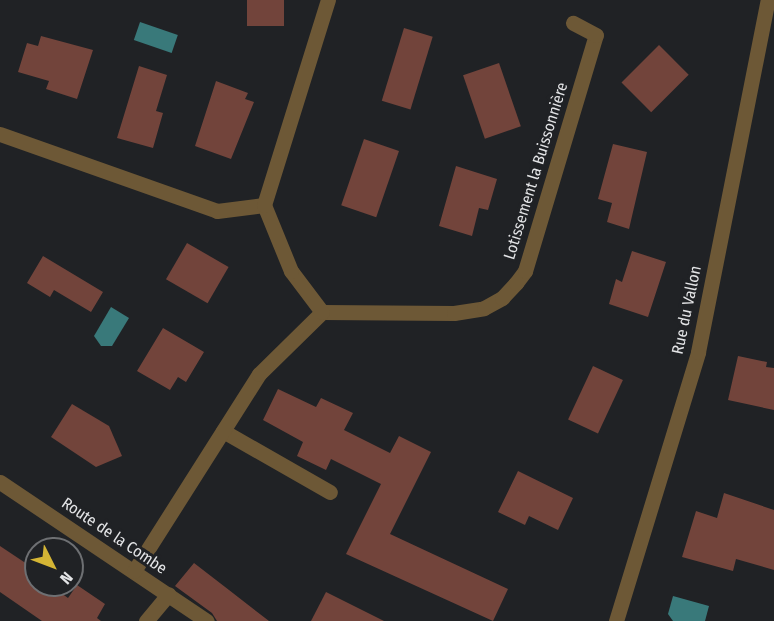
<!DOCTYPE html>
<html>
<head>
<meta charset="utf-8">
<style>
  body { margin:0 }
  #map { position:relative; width:774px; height:621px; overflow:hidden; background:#202225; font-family:"Fira Sans Condensed",sans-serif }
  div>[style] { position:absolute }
  .water>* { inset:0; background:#39797a; transform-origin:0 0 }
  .building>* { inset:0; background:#72443b; transform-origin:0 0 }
  .minor>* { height:15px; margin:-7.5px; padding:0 7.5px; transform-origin:7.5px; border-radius:7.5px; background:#6d5836 }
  span { translate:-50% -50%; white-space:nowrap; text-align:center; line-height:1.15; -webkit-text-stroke:6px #202225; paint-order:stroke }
  .street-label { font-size:16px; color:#e4e5e7 }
  .north { position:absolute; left:24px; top:537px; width:60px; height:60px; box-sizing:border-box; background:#202225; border:2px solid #6e7073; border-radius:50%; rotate:132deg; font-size:16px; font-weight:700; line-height:24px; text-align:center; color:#e4e5e7 }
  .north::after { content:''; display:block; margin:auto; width:21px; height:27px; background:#d4b535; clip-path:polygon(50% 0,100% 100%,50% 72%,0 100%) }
</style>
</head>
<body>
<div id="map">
  <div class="water">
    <i style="left:140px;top:22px;width:40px;height:19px;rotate:19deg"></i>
    <i style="clip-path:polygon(111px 307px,129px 318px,112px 346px,101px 346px,94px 336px)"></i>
    <i style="clip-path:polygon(673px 596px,709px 606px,705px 621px,673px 621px,668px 614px)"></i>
  </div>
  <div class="building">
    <i style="left:247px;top:0;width:37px;height:26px"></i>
    <i style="left:404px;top:28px;width:30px;height:76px;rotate:17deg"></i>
    <i style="clip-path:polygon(41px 36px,93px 50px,77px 99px,46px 89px,49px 81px,18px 72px,27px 43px,38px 46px)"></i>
    <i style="left:659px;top:45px;width:42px;height:53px;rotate:45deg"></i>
    <i style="left:499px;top:63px;width:67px;height:38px;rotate:71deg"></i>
    <i style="clip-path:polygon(139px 66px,167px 75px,156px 111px,163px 113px,153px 148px,117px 138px)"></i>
    <i style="clip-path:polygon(216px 81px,248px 93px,245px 99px,254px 102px,231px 159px,195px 146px)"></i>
    <i style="left:364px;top:139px;width:37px;height:70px;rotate:19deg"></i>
    <i style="clip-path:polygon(613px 144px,647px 152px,629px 229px,607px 222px,612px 203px,598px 199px)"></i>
    <i style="clip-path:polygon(456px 166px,497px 179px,488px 210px,479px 208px,472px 236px,439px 226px)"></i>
    <i style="left:187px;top:243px;width:48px;height:42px;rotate:30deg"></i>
    <i style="clip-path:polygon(632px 251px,666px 262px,648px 317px,609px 304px,616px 279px,622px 282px)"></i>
    <i style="clip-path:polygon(43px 256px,103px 292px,91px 312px,54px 290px,50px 297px,27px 283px)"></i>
    <i style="clip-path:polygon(163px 328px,204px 352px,186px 382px,178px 377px,170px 390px,137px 371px)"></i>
    <i style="clip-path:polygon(738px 356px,767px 362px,766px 367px,774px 368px,774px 410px,728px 400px)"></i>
    <i style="left:593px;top:366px;width:33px;height:59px;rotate:25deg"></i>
    <i style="clip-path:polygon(278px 389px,316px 407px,321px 398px,353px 413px,344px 430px,390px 453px,399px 436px,431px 452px,390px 534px,508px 589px,493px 621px,346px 554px,381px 484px,331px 459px,326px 470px,297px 456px,303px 442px,263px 420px)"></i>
    <i style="clip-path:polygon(72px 404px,109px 426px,122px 456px,96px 467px,51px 437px)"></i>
    <i style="clip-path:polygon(518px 471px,573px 498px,558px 530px,529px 516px,525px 525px,498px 512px)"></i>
    <i style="clip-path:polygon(724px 493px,774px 510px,774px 570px,736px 559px,733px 571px,682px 557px,696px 511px,717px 518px)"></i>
    <i style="clip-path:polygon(0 546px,36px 570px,36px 585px,50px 585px,68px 598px,77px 585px,105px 604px,97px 618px,101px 621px,42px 621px,0 592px)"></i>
    <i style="clip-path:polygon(194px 563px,229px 590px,269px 621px,217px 621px,212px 613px,175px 586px)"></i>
    <i style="clip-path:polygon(326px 592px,384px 621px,311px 621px)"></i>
  </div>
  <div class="minor">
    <i style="left:0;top:134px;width:230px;rotate:19.5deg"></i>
    <i style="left:217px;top:211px;width:47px;rotate:-7.3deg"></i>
    <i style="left:322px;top:312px;width:132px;rotate:0.4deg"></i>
    <i style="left:454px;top:313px;width:30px;rotate:-9deg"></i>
    <i style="left:484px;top:308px;width:21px;rotate:-29deg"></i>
    <i style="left:502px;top:298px;width:21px;rotate:-47deg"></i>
    <i style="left:516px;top:283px;width:15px;rotate:-53deg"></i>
    <i style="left:525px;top:271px;width:246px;rotate:-73.3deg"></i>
    <i style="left:596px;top:35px;width:26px;rotate:-152deg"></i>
    <i style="left:223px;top:431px;width:123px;rotate:29.7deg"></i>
    <i style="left:0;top:482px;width:249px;rotate:33.9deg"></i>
    <i style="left:134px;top:571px;width:233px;rotate:-57.6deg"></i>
    <i style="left:259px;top:374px;width:88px;rotate:-44.5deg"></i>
    <i style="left:322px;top:312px;width:51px;rotate:-127.1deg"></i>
    <i style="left:291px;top:271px;width:71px;rotate:-112.2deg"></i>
    <i style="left:264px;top:205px;width:215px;rotate:-72.7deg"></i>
    <i style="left:146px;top:621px;width:35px;rotate:-50deg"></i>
    <i style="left:616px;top:621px;width:281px;rotate:-73deg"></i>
    <i style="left:698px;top:352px;width:359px;rotate:-78.8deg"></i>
  </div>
  <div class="street-label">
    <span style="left:536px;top:171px;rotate:-73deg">Lotissement la Buissonnière</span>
    <span style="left:687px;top:310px;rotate:-78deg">Rue du Vallon</span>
    <span style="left:114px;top:536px;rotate:34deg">Route de la Combe</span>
  </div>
  <div class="north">N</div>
</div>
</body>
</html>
